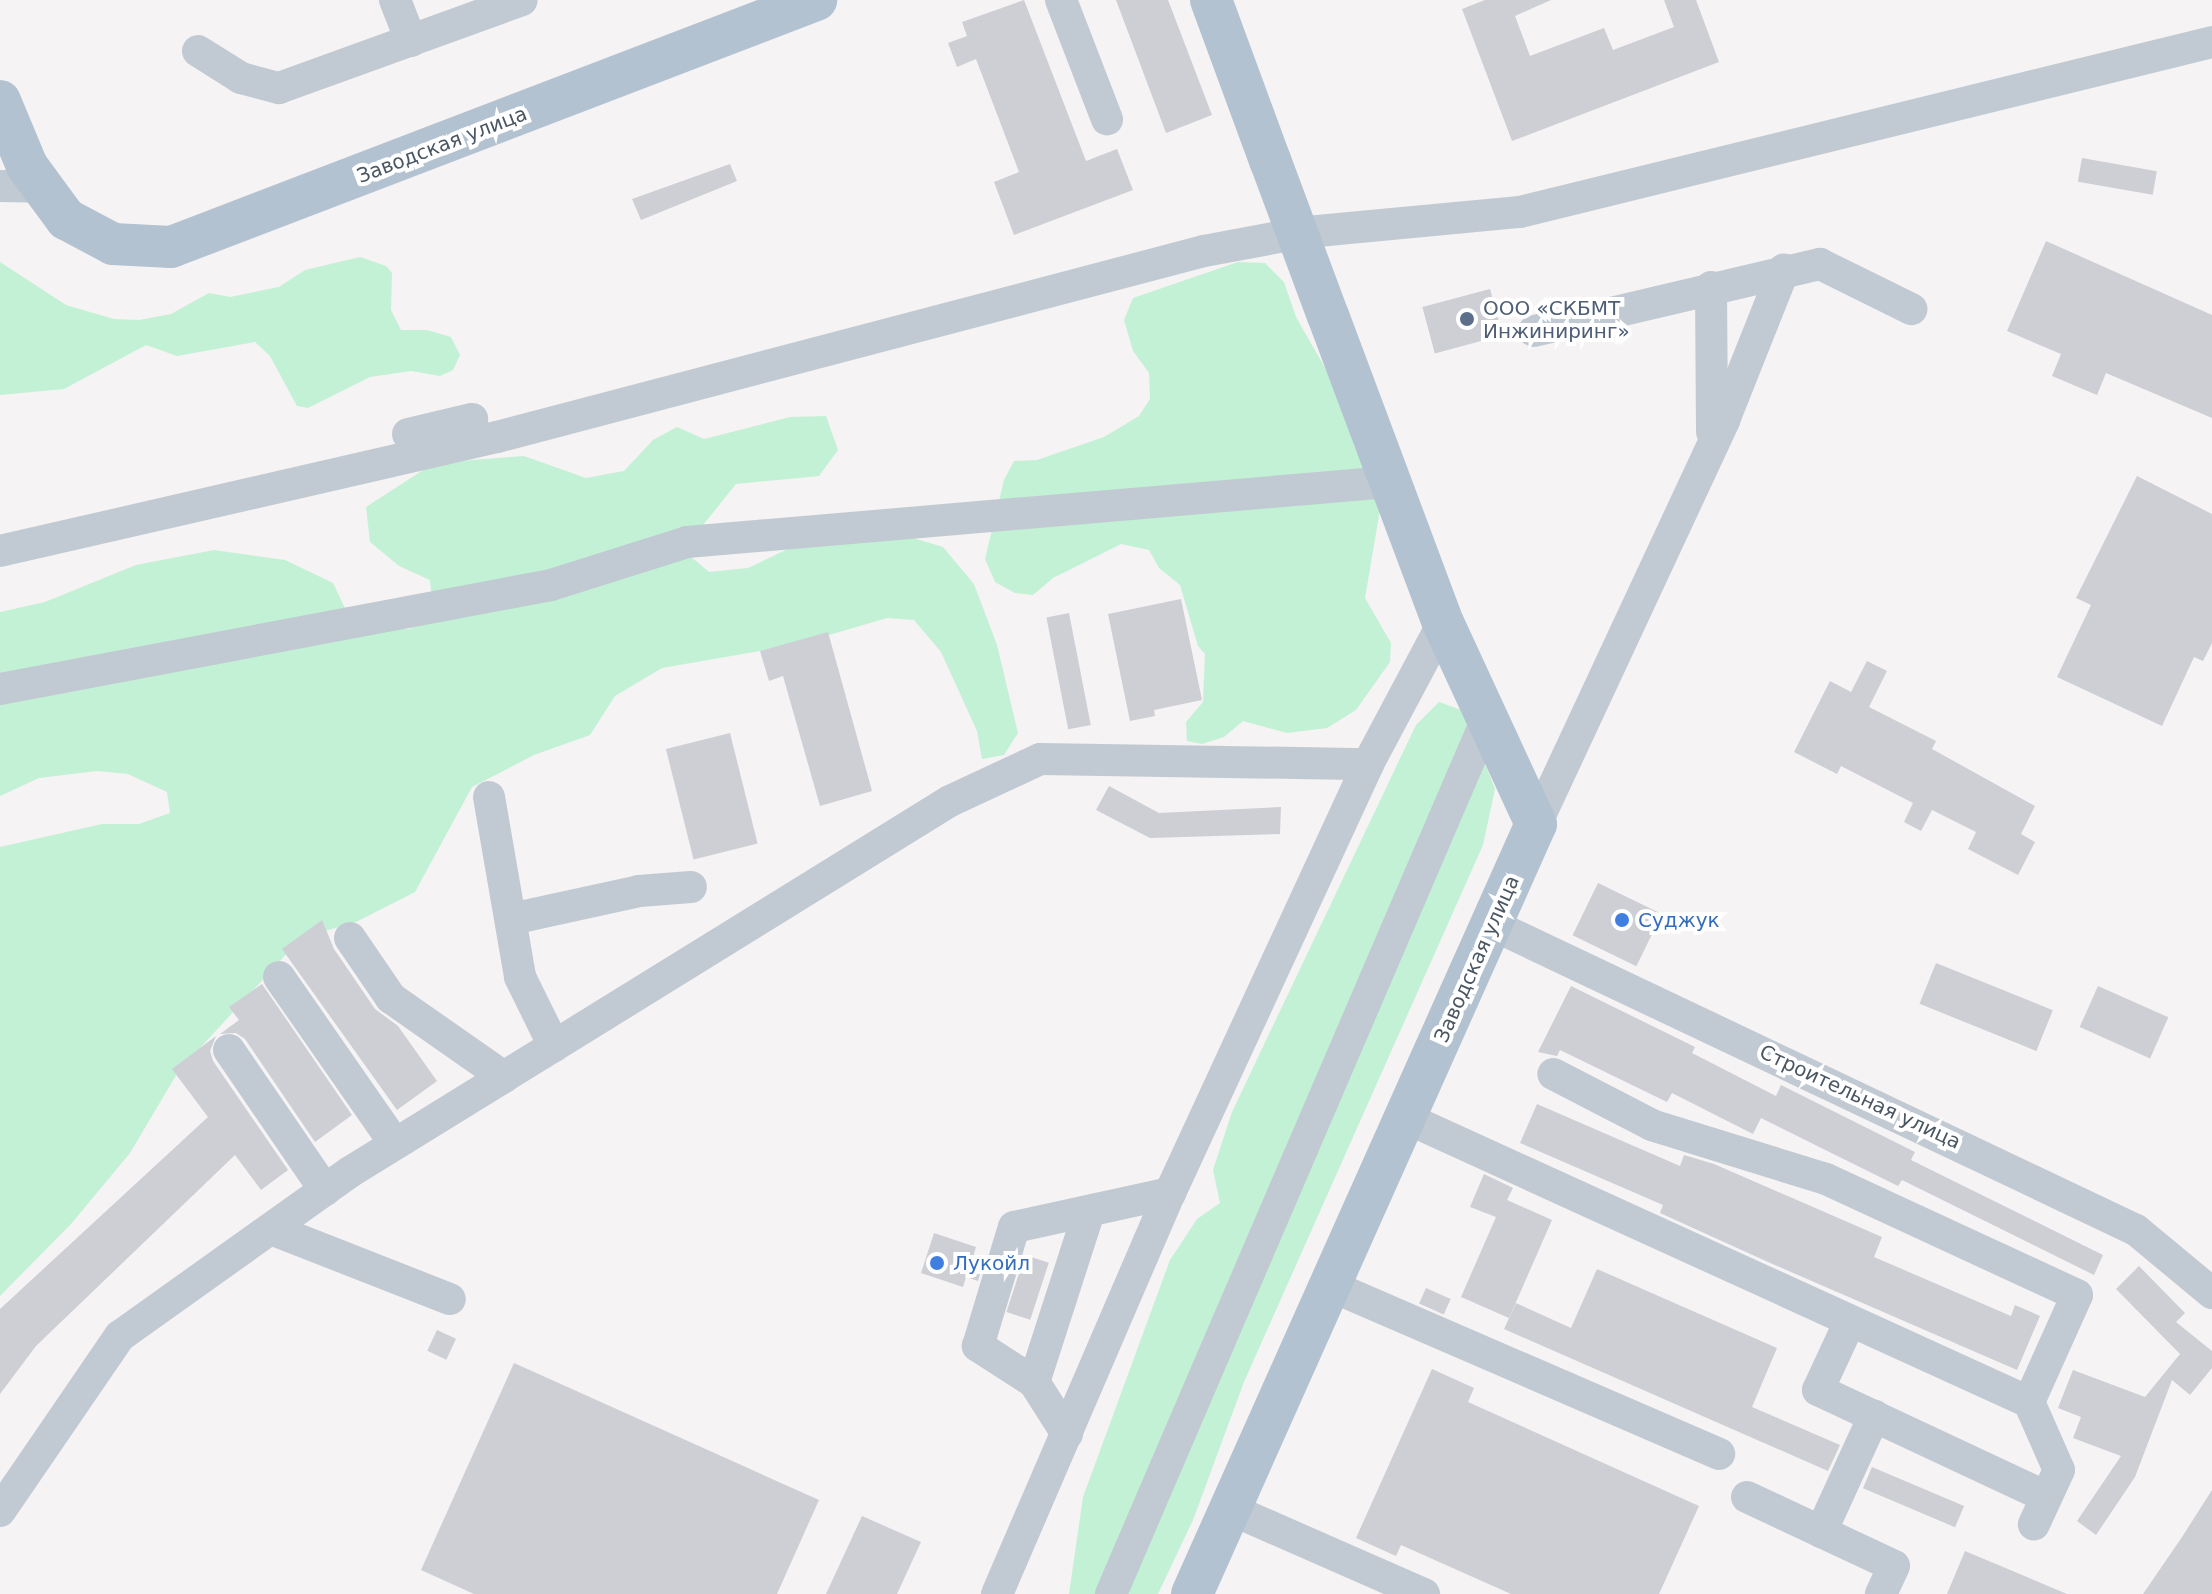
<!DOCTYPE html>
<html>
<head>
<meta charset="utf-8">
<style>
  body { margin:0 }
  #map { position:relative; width:2212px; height:1594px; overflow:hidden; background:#f5f3f3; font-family:"DejaVu Sans",sans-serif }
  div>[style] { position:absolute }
  .green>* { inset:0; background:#c3f1d5 }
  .building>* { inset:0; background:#cdcfd5; transform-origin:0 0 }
  .minor>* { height:32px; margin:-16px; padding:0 16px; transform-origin:16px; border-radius:16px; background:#c1cad2 }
  .major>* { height:42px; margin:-21px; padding:0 21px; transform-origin:21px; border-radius:21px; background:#b3c2d1 }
  .major-bridge>* { height:42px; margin:-21px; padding:0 21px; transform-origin:21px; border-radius:21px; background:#b3c2d1 }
  .dots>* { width:22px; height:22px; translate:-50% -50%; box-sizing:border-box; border:4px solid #fff; border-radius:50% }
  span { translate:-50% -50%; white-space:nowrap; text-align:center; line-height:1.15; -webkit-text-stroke:8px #fff; paint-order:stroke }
  .street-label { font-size:20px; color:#4a5661 }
  .service-label { font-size:20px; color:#4e5e75 }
  .left { translate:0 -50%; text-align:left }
  .shop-label { font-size:20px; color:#366cbe }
</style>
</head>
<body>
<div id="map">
  <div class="green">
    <i style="clip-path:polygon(360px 257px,386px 266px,392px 273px,391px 310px,401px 330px,427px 330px,451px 337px,460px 355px,453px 370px,440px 376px,411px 371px,370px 377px,308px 408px,297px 406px,270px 356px,255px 342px,177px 356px,146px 345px,64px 389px,0 395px,0 262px,66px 305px,114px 319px,139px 320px,171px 314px,209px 293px,230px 297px,279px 287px,305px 270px)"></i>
    <i style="clip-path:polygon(1238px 262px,1265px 263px,1284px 282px,1296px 317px,1340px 394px,1354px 446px,1382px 498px,1365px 598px,1391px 643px,1390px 662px,1356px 710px,1327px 728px,1287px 733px,1243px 721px,1224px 737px,1202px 744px,1187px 741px,1186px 722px,1203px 702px,1205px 654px,1198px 646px,1180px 585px,1159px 568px,1149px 550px,1121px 544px,1053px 578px,1033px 595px,1015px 593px,995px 582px,985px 559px,1004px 480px,1014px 461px,1037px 460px,1104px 437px,1139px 416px,1150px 399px,1149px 373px,1133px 351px,1124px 320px,1133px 298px)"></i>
    <i style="clip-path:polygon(826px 416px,838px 450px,819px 476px,736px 484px,683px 550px,709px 572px,748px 568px,790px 548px,910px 537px,943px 547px,974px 584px,997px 645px,1018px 733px,1004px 755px,982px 759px,977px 731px,941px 652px,914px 620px,887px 618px,795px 645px,662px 668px,615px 696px,590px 735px,534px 755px,472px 787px,415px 892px,356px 922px,301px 938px,178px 1072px,130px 1153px,71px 1224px,0 1296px,0 847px,102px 824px,139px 824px,170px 813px,167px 792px,128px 774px,97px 771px,39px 778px,0 796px,0 612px,45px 602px,136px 565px,214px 550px,285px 560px,333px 583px,353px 625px,410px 629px,433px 613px,430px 580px,399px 566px,370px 542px,366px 507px,434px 463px,524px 456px,586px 478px,624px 471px,653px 440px,677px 427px,704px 439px,790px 417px)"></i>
    <i style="clip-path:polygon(1439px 702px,1464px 711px,1495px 789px,1483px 845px,1244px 1382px,1193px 1520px,1158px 1594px,1069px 1594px,1083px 1497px,1170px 1260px,1197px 1219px,1220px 1203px,1213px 1170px,1232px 1112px,1416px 725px)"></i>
  </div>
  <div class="building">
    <i style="clip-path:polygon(1024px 0,1086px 161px,1117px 149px,1133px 190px,1014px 235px,994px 182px,1019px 172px,976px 59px,957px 67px,948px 43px,967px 36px,962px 22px)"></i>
    <i style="clip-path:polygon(1116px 0,1168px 0,1212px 115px,1166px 133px)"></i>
    <i style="clip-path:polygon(1485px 0,1551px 0,1515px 16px,1530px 56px,1604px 28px,1613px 50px,1674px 27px,1664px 0,1696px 0,1719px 62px,1512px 141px,1462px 9px)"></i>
    <i style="left:2082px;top:158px;width:76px;height:24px;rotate:10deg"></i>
    <i style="clip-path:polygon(730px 164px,737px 181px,641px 220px,632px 199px)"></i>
    <i style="clip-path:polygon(2046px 241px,2212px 315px,2212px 418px,2106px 373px,2097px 395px,2052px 376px,2061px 354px,2007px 331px)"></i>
    <i style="left:1490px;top:289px;width:48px;height:70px;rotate:75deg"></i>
    <i style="clip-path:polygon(2137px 476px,2212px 514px,2212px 643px,2203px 661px,2194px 657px,2162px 726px,2057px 677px,2091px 605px,2076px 598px)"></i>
    <i style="clip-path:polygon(1181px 599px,1202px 700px,1154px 710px,1155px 716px,1130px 721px,1108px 614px)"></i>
    <i style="left:1069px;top:613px;width:114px;height:23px;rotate:79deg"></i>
    <i style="clip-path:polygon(828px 632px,872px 791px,820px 806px,783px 676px,769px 681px,760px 651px)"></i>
    <i style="clip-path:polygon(1867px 661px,1887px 671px,1869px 707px,1936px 741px,1932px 749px,2035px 806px,2021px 834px,2035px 842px,2018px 875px,1968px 849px,1976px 832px,1932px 810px,1921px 831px,1904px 822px,1913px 803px,1841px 766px,1837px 774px,1794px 752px,1830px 681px,1851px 692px)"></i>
    <i style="left:730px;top:733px;width:114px;height:66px;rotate:76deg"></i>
    <i style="clip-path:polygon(1109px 786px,1159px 813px,1281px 807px,1280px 834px,1150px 838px,1096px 810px)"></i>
    <i style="left:1598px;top:883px;width:71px;height:58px;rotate:26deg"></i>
    <i style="clip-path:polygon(322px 920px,334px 949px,375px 1009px,398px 1026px,437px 1081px,397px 1110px,282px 949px)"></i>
    <i style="left:1936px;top:963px;width:126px;height:44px;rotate:22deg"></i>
    <i style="clip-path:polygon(262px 984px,352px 1115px,315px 1142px,245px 1039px,236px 1033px,220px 1034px,239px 1020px,229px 1007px)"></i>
    <i style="clip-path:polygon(1571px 986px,1695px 1047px,1692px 1053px,1776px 1096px,1781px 1085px,1915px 1152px,1911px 1160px,2103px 1255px,2094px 1275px,1902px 1180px,1898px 1186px,1761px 1118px,1753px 1134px,1672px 1093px,1667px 1102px,1560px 1050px,1557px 1056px,1538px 1052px)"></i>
    <i style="left:2098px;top:986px;width:77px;height:45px;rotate:24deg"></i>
    <i style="clip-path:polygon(216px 1036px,210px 1051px,213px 1061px,288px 1170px,261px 1190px,235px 1155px,36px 1346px,0 1394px,0 1309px,208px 1117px,172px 1069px)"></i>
    <i style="clip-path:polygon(1537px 1104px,1680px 1166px,1684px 1155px,1714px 1164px,1882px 1237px,1874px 1257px,2011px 1316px,2015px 1305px,2040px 1316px,2017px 1370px,1768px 1262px,1660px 1213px,1663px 1205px,1520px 1143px)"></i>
    <i style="clip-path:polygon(1484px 1174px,1513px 1188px,1507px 1200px,1552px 1220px,1509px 1318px,1461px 1297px,1496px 1217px,1470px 1207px)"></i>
    <i style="clip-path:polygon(934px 1233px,976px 1247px,973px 1257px,984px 1261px,978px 1281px,966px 1277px,963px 1287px,921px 1273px)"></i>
    <i style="left:1025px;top:1255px;width:25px;height:60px;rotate:18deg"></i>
    <i style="clip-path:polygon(2139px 1266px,2185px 1313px,2176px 1322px,2212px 1351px,2212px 1368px,2190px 1395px,2172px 1380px,2135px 1477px,2096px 1535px,2077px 1521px,2121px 1456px,2073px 1438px,2081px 1417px,2058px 1408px,2073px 1370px,2145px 1397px,2180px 1354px,2116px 1289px)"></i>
    <i style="clip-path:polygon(1597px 1269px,1777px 1348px,1752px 1407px,1840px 1445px,1828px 1471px,1504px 1329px,1516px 1303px,1571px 1328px)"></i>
    <i style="left:1426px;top:1288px;width:27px;height:17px;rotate:24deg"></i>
    <i style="left:437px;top:1330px;width:21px;height:23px;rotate:25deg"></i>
    <i style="clip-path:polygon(514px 1363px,819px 1500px,777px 1594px,474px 1594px,421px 1570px)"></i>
    <i style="clip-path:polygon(1432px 1369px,1474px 1388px,1468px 1402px,1699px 1506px,1659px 1594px,1511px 1594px,1401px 1545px,1396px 1556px,1356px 1538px)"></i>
    <i style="left:1872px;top:1467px;width:100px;height:23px;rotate:23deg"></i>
    <i style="clip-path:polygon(2212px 1490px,2212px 1594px,2143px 1594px,2182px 1537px)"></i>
    <i style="clip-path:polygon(862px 1516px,921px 1542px,897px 1594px,826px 1594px)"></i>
    <i style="clip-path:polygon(1965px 1551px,2067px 1594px,1947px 1594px)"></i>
  </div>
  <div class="minor">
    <i style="left:395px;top:0;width:44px;rotate:68.7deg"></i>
    <i style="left:1061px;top:0;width:128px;rotate:68.9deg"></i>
    <i style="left:198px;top:51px;width:51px;rotate:32.1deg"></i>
    <i style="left:241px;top:78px;width:39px;rotate:15deg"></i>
    <i style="left:279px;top:88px;width:258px;rotate:-19.9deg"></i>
    <i style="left:0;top:186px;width:39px;rotate:1deg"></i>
    <i style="left:1711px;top:287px;width:145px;rotate:89.6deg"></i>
    <i style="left:1534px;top:331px;width:294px;rotate:-13.2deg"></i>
    <i style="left:1820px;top:264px;width:102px;rotate:26.3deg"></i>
    <i style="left:408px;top:434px;width:66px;rotate:-13.2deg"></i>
    <i style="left:0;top:551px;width:510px;rotate:-12.92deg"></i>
    <i style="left:497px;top:437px;width:731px;rotate:-14.74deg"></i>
    <i style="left:1204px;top:251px;width:105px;rotate:-10.5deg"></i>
    <i style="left:1307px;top:232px;width:214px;rotate:-5.4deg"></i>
    <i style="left:1520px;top:212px;width:713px;rotate:-13.8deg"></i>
    <i style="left:0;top:689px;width:561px;rotate:-10.69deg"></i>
    <i style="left:551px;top:585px;width:143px;rotate:-17.5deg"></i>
    <i style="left:687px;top:542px;width:704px;rotate:-4.89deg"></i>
    <i style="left:489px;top:797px;width:183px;rotate:80.2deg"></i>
    <i style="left:520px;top:977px;width:77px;rotate:63.8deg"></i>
    <i style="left:1536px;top:824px;width:446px;rotate:-65deg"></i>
    <i style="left:1724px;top:420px;width:162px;rotate:-68.3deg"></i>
    <i style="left:511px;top:919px;width:131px;rotate:-12.3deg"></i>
    <i style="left:639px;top:891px;width:52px;rotate:-4.4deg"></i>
    <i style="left:1493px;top:925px;width:712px;rotate:25.38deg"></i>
    <i style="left:2136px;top:1230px;width:99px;rotate:39.7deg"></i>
    <i style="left:350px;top:938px;width:73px;rotate:55.7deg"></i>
    <i style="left:391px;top:998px;width:138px;rotate:35deg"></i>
    <i style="left:279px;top:977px;width:203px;rotate:55.2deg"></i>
    <i style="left:229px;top:1050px;width:170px;rotate:55.6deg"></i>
    <i style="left:1406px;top:1118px;width:685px;rotate:24.51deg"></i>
    <i style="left:2029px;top:1402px;width:117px;rotate:-65.8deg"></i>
    <i style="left:2077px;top:1295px;width:277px;rotate:-155.2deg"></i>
    <i style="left:1826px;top:1179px;width:182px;rotate:-162.8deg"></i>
    <i style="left:1652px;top:1125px;width:111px;rotate:-152.7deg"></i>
    <i style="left:271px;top:1229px;width:192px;rotate:21.4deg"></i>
    <i style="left:1331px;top:1286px;width:423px;rotate:23.4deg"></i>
    <i style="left:1850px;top:1321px;width:76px;rotate:114.9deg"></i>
    <i style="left:1818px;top:1390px;width:252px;rotate:25.1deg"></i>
    <i style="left:1034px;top:1382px;width:179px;rotate:-72.1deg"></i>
    <i style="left:2029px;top:1402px;width:74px;rotate:66.2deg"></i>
    <i style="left:2059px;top:1470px;width:60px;rotate:114.8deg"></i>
    <i style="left:1067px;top:1434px;width:62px;rotate:-122.4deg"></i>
    <i style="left:1034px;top:1382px;width:67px;rotate:-147.3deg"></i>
    <i style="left:978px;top:1346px;width:124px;rotate:-73.2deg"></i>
    <i style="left:1014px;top:1227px;width:160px;rotate:-12.3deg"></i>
    <i style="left:1747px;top:1497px;width:162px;rotate:25.1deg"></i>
    <i style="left:1894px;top:1566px;width:31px;rotate:115deg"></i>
    <i style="left:1230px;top:1509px;width:212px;rotate:23.7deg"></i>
    <i style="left:0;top:1511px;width:212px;rotate:-55.6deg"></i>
    <i style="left:120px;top:1336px;width:282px;rotate:-35.5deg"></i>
    <i style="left:350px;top:1172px;width:705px;rotate:-31.73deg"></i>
    <i style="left:950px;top:801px;width:99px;rotate:-25deg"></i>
    <i style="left:1040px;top:759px;width:328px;rotate:0.9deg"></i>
    <i style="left:1821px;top:1532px;width:128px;rotate:-65.4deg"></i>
    <i style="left:997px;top:1594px;width:437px;rotate:-66.7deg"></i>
    <i style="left:1170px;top:1193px;width:472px;rotate:-65.2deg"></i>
    <i style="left:1368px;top:764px;width:160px;rotate:-62deg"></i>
    <i style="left:1111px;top:1594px;width:952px;rotate:-66.75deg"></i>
  </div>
  <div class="major">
    <i style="left:1211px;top:0;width:171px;rotate:69.8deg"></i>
    <i style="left:0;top:101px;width:70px;rotate:67.4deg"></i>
    <i style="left:27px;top:166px;width:66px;rotate:53.7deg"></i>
    <i style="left:66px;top:219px;width:53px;rotate:28deg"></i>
    <i style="left:113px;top:244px;width:58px;rotate:3deg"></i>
    <i style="left:171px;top:247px;width:691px;rotate:-20.95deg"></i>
    <i style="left:1192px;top:1594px;width:843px;rotate:-65.93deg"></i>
    <i style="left:1536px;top:824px;width:221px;rotate:-114.8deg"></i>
    <i style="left:1443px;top:623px;width:328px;rotate:-110.5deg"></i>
  </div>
  <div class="major-bridge">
    <i style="left:1270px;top:160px;width:166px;rotate:69.6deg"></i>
  </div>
  <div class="dots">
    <i style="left:1467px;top:319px;background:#5c6f8a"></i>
    <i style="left:1622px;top:920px;background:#3f7fe0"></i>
    <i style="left:937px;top:1263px;background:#3f7fe0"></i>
  </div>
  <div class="street-label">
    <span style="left:442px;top:145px;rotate:-21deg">Заводская улица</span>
    <span style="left:1477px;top:959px;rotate:-66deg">Заводская улица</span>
    <span style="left:1860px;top:1097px;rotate:25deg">Строительная улица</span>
  </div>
  <div class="service-label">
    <span class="left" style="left:1483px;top:320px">ООО «СКБМТ<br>Инжиниринг»</span>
  </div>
  <div class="shop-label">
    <span class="left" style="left:1638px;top:920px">Суджук</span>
    <span class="left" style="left:953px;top:1263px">Лукойл</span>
  </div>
</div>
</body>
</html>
